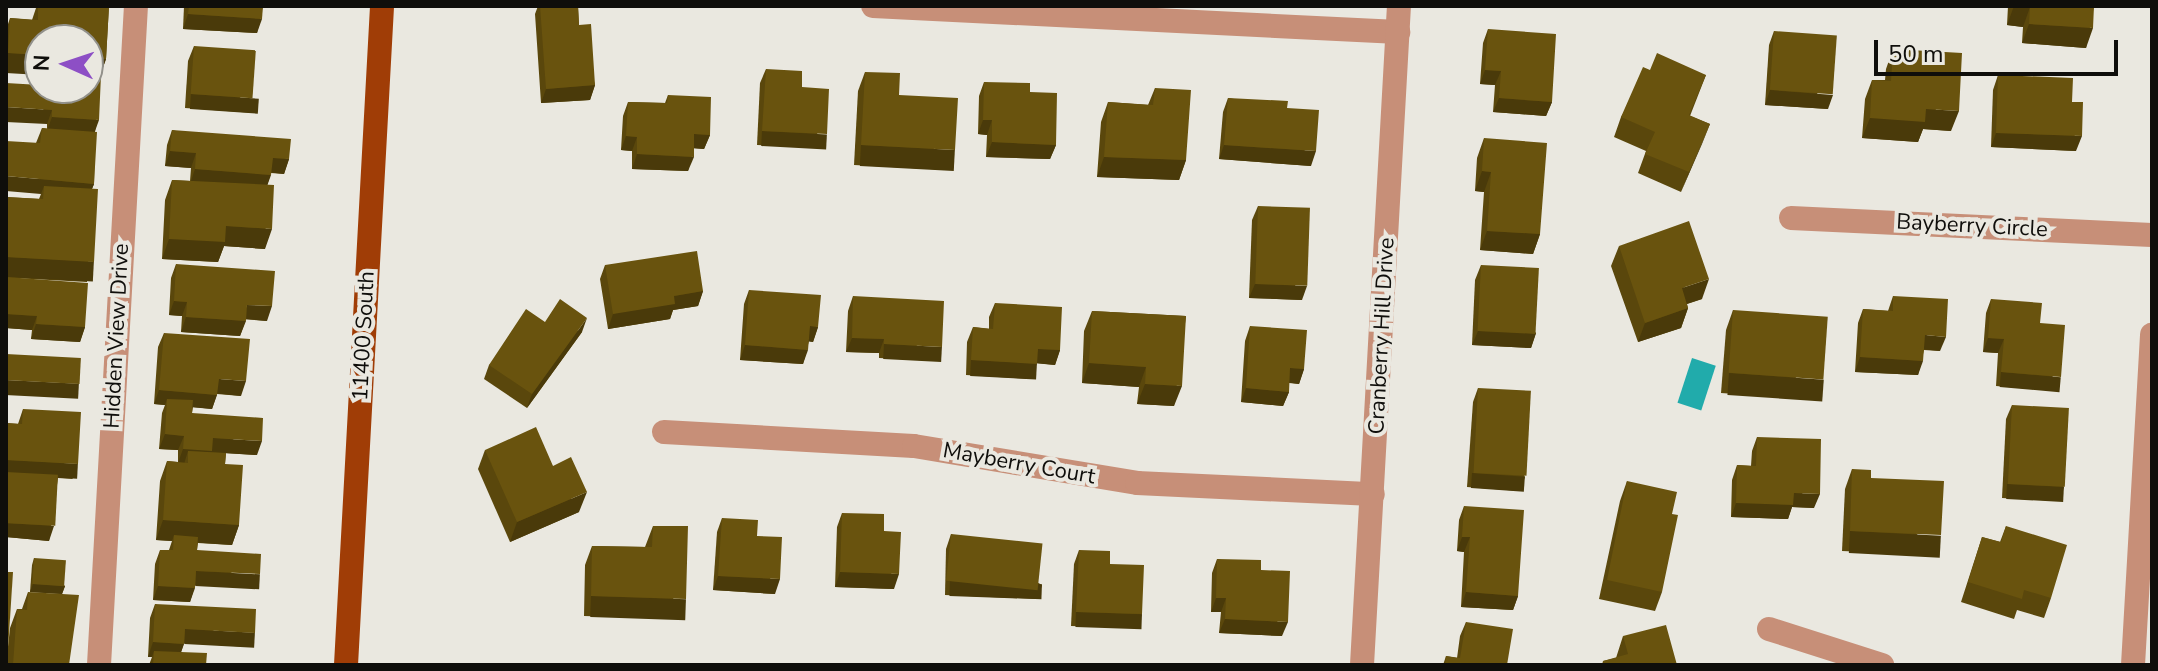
<!DOCTYPE html>
<html>
<head>
<meta charset="utf-8">
<style>
  body { margin:0 }
  #map { position:relative; width:2158px; height:671px; overflow:hidden; background:#eae8e0; font-family:"Nunito Sans",sans-serif }
  div>[style] { position:absolute }
  .water>* { inset:0; background:#21abab; transform-origin:0 0 }
  .street>* { height:24px; margin:-12px; padding:0 12px; transform-origin:12px; border-radius:12px; background:#c78f78 }
  .primary>* { height:24px; margin:-12px; padding:0 12px; transform-origin:12px; border-radius:12px; background:#a03d06 }
  .wall>* { inset:0; background:#5a470c }
  .shaded-wall>* { inset:0; background:#4a3a0a; transform-origin:0 0 }
  .building>* { inset:0; background:#69530e; transform-origin:0 0 }
  span { translate:-50% -50%; white-space:nowrap; text-align:center; line-height:1.15; -webkit-text-stroke:8px #eae8e0; paint-order:stroke }
  .street-label { font-size:22px; color:#0f0e0b }
  .frame { position:absolute; inset:0; border:8px solid #0f0e0b; pointer-events:none }
  .north { position:absolute; left:24px; top:24px; width:80px; height:80px; box-sizing:border-box; background:#eae8e0; border:2px solid #92918b; border-radius:50%; rotate:273deg; font-size:22px; font-weight:700; line-height:32px; text-align:center; color:#0f0e0b }
  .north::after { content:''; display:block; margin:auto; width:28px; height:36px; background:#8d4fc5; clip-path:polygon(50% 0,100% 100%,50% 72%,0 100%) }
  .scale { position:absolute; left:1874px; top:40px; width:244px; height:36px; box-sizing:border-box; border:4px solid #0f0e0b; border-top:0; padding-left:10px; font-size:24px; line-height:28px; white-space:nowrap; color:#0f0e0b; -webkit-text-stroke:6px #eae8e0; paint-order:stroke }
</style>
</head>
<body>
<div id="map">
  <div class="water">
    <i style="left:1692px;top:358px;width:25px;height:47px;rotate:18deg"></i>
  </div>
  <div class="street">
    <i style="left:873px;top:6px;width:526px;rotate:2.84deg"></i>
    <i style="left:1791px;top:218px;width:361px;rotate:2.7deg"></i>
    <i style="left:664px;top:432px;width:250px;rotate:3.2deg"></i>
    <i style="left:914px;top:446px;width:226px;rotate:9.4deg"></i>
    <i style="left:1137px;top:483px;width:236px;rotate:2.7deg"></i>
    <i style="left:1769px;top:629px;width:119px;rotate:17.7deg"></i>
    <i style="left:99px;top:665px;width:660px;rotate:-86.79deg"></i>
    <i style="left:1362px;top:665px;width:660px;rotate:-86.79deg"></i>
    <i style="left:2133px;top:665px;width:331px;rotate:-86.7deg"></i>
  </div>
  <div class="primary">
    <i style="left:346px;top:665px;width:660px;rotate:-86.87deg"></i>
  </div>
  <div class="wall">
    <i style="clip-path:polygon(6px 6px,109px 6px,106px 59px,100px 75px,95px 132px,94px 184px,92px 189px,87px 282px,13px 278px,85px 327px,80px 342px,31px 339px,32px 330px,6px 328px,6px 197px,39px 199px,41px 194px,36px 143px,42px 128px,47px 129px,47px 124px,37px 85px,40px 77px,40px 88px,88px 40px,6px 73px,6px 30px,10px 18px,32px 20px,36px 8px)"></i>
    <i style="clip-path:polygon(184px 6px,263px 6px,257px 33px,183px 29px)"></i>
    <i style="clip-path:polygon(538px 6px,578px 6px,579px 25px,595px 85px,590px 100px,541px 103px,535px 14px)"></i>
    <i style="clip-path:polygon(2008px 6px,2094px 6px,2086px 48px,2022px 43px,2023px 27px,2007px 25px)"></i>
    <i style="clip-path:polygon(1488px 29px,1552px 102px,1546px 116px,1493px 112px,1495px 85px,1480px 84px,1483px 43px)"></i>
    <i style="clip-path:polygon(1774px 31px,1828px 109px,1765px 105px,1769px 45px)"></i>
    <i style="clip-path:polygon(194px 46px,254px 113px,185px 108px,188px 61px)"></i>
    <i style="clip-path:polygon(1893px 49px,1951px 131px,1923px 129px,1918px 142px,1862px 138px,1865px 99px,1872px 80px,1885px 80px,1886px 69px)"></i>
    <i style="clip-path:polygon(766px 69px,802px 87px,822px 148px,757px 145px,760px 83px)"></i>
    <i style="clip-path:polygon(1650px 70px,1706px 75px,1690px 116px,1710px 124px,1681px 192px,1638px 173px,1646px 151px,1614px 137px,1621px 117px)"></i>
    <i style="clip-path:polygon(865px 72px,899px 95px,948px 170px,854px 165px,858px 91px)"></i>
    <i style="clip-path:polygon(1998px 75px,2072px 102px,2076px 151px,1991px 147px,1993px 90px)"></i>
    <i style="clip-path:polygon(984px 82px,1030px 92px,1056px 145px,1050px 159px,986px 157px,987px 135px,978px 134px,979px 96px)"></i>
    <i style="clip-path:polygon(1155px 88px,1186px 160px,1179px 180px,1097px 177px,1101px 122px,1108px 102px,1148px 105px)"></i>
    <i style="clip-path:polygon(668px 95px,710px 135px,704px 149px,694px 148px,688px 171px,632px 169px,632px 151px,621px 150px,623px 116px,628px 102px,665px 103px)"></i>
    <i style="clip-path:polygon(1228px 98px,1287px 108px,1311px 166px,1219px 159px,1223px 112px)"></i>
    <i style="clip-path:polygon(172px 130px,289px 159px,284px 174px,271px 173px,267px 185px,265px 249px,224px 246px,218px 262px,162px 259px,165px 200px,172px 180px,190px 181px,191px 168px,165px 166px,167px 145px)"></i>
    <i style="clip-path:polygon(1484px 138px,1540px 234px,1533px 254px,1480px 250px,1484px 192px,1475px 191px,1477px 158px)"></i>
    <i style="clip-path:polygon(1258px 206px,1302px 300px,1249px 298px,1252px 220px)"></i>
    <i style="clip-path:polygon(1619px 246px,1702px 299px,1687px 304px,1688px 308px,1681px 328px,1638px 342px,1611px 266px)"></i>
    <i style="clip-path:polygon(176px 264px,267px 321px,246px 319px,240px 336px,181px 332px,182px 316px,169px 315px,171px 278px)"></i>
    <i style="clip-path:polygon(605px 265px,703px 291px,698px 306px,673px 310px,670px 319px,608px 329px,600px 279px)"></i>
    <i style="clip-path:polygon(1481px 265px,1536px 333px,1531px 348px,1472px 345px,1475px 280px)"></i>
    <i style="clip-path:polygon(749px 290px,818px 327px,813px 342px,809px 341px,803px 364px,740px 360px,744px 304px)"></i>
    <i style="clip-path:polygon(853px 296px,937px 361px,879px 358px,879px 353px,846px 352px,848px 311px)"></i>
    <i style="clip-path:polygon(1893px 296px,1940px 351px,1924px 350px,1918px 375px,1855px 372px,1858px 323px,1863px 309px,1888px 311px)"></i>
    <i style="clip-path:polygon(1991px 299px,2040px 323px,2056px 391px,1996px 386px,1998px 353px,1983px 352px,1986px 313px)"></i>
    <i style="clip-path:polygon(995px 303px,1060px 350px,1055px 365px,1037px 363px,1032px 379px,966px 375px,967px 342px,973px 327px,989px 329px,989px 317px)"></i>
    <i style="clip-path:polygon(1733px 310px,1817px 400px,1721px 393px,1726px 330px)"></i>
    <i style="clip-path:polygon(1092px 311px,1186px 316px,1174px 406px,1137px 404px,1139px 387px,1082px 383px,1084px 331px)"></i>
    <i style="clip-path:polygon(545px 322px,582px 332px,527px 408px,484px 379px,489px 365px)"></i>
    <i style="clip-path:polygon(1250px 326px,1304px 369px,1299px 384px,1289px 383px,1289px 392px,1283px 406px,1241px 402px,1245px 341px)"></i>
    <i style="clip-path:polygon(164px 333px,241px 396px,217px 394px,212px 409px,193px 407px,192px 413px,257px 455px,226px 453px,225px 464px,239px 525px,232px 545px,198px 543px,197px 550px,255px 588px,195px 585px,190px 602px,153px 600px,155px 564px,160px 550px,169px 550px,172px 541px,156px 540px,160px 481px,167px 461px,178px 462px,178px 450px,159px 449px,162px 413px,165px 405px,154px 404px,158px 347px)"></i>
    <i style="clip-path:polygon(1478px 388px,1525px 477px,1520px 491px,1467px 487px,1473px 402px)"></i>
    <i style="clip-path:polygon(2012px 405px,2064px 487px,2059px 501px,2002px 498px,2006px 419px)"></i>
    <i style="clip-path:polygon(23px 409px,73px 479px,58px 478px,49px 541px,6px 537px,6px 423px,18px 424px)"></i>
    <i style="clip-path:polygon(1757px 437px,1814px 508px,1792px 507px,1788px 519px,1731px 517px,1732px 480px,1737px 465px,1751px 466px,1752px 451px)"></i>
    <i style="clip-path:polygon(485px 450px,553px 466px,579px 512px,510px 542px,478px 469px)"></i>
    <i style="clip-path:polygon(1852px 469px,1871px 478px,1934px 555px,1842px 551px,1845px 489px)"></i>
    <i style="clip-path:polygon(1627px 481px,1662px 592px,1655px 611px,1599px 599px,1620px 501px)"></i>
    <i style="clip-path:polygon(1464px 506px,1518px 596px,1513px 610px,1461px 607px,1464px 552px,1457px 551px,1459px 520px)"></i>
    <i style="clip-path:polygon(842px 513px,884px 531px,894px 589px,835px 587px,837px 527px)"></i>
    <i style="clip-path:polygon(722px 518px,757px 536px,775px 594px,713px 590px,717px 532px)"></i>
    <i style="clip-path:polygon(653px 526px,679px 619px,584px 616px,585px 565px,592px 546px,645px 547px)"></i>
    <i style="clip-path:polygon(2006px 526px,2051px 598px,2044px 618px,2017px 610px,2014px 619px,1961px 602px,1982px 537px,2000px 542px)"></i>
    <i style="clip-path:polygon(951px 534px,1042px 585px,1037px 599px,945px 595px,946px 549px)"></i>
    <i style="clip-path:polygon(1079px 550px,1110px 564px,1142px 614px,1137px 628px,1071px 626px,1074px 564px)"></i>
    <i style="clip-path:polygon(34px 558px,65px 586px,62px 594px,30px 592px,32px 565px)"></i>
    <i style="clip-path:polygon(1217px 559px,1261px 570px,1282px 636px,1219px 633px,1221px 612px,1211px 612px,1212px 573px)"></i>
    <i style="clip-path:polygon(28px 592px,69px 665px,6px 665px,10px 628px,17px 609px,22px 609px)"></i>
    <i style="clip-path:polygon(155px 604px,250px 647px,184px 643px,181px 652px,206px 665px,149px 665px,152px 657px,148px 657px,150px 618px)"></i>
    <i style="clip-path:polygon(1466px 622px,1507px 665px,1443px 665px,1446px 656px,1457px 658px,1460px 636px)"></i>
    <i style="clip-path:polygon(1623px 636px,1677px 665px,1602px 665px,1603px 661px,1616px 658px)"></i>
  </div>
  <div class="shaded-wall">
    <i style="clip-path:polygon(6px 6px,37px 6px,36px 8px)"></i>
    <i style="clip-path:polygon(2014px 6px,2030px 7px,2023px 27px,2007px 25px)"></i>
    <i style="clip-path:polygon(188px 14px,262px 19px,257px 33px,183px 29px)"></i>
    <i style="clip-path:polygon(2029px 24px,2093px 28px,2086px 48px,2022px 43px)"></i>
    <i style="clip-path:polygon(8px 53px,40px 55px,40px 75px,6px 73px,6px 59px)"></i>
    <i style="clip-path:polygon(88px 58px,106px 59px,99px 79px,88px 78px)"></i>
    <i style="clip-path:polygon(1485px 70px,1501px 71px,1495px 85px,1480px 84px)"></i>
    <i style="clip-path:polygon(595px 85px,590px 100px,541px 103px,546px 89px)"></i>
    <i style="clip-path:polygon(1770px 90px,1833px 95px,1828px 109px,1765px 105px)"></i>
    <i style="left:191px;top:94px;width:68px;height:15px;rotate:4deg"></i>
    <i style="clip-path:polygon(1499px 98px,1552px 102px,1546px 116px,1493px 112px)"></i>
    <i style="clip-path:polygon(6px 107px,52px 110px,47px 124px,6px 122px)"></i>
    <i style="clip-path:polygon(1926px 109px,1959px 111px,1951px 131px,1923px 129px,1918px 142px,1862px 138px,1870px 118px)"></i>
    <i style="clip-path:polygon(52px 117px,99px 120px,94px 134px,47px 131px)"></i>
    <i style="clip-path:polygon(983px 120px,992px 120px,987px 135px,978px 134px)"></i>
    <i style="clip-path:polygon(1710px 124px,1702px 144px,1681px 192px,1689px 172px)"></i>
    <i style="left:762px;top:131px;width:65px;height:15px;rotate:3deg"></i>
    <i style="clip-path:polygon(1996px 133px,2082px 136px,2076px 151px,1991px 147px)"></i>
    <i style="clip-path:polygon(694px 134px,710px 135px,704px 149px,689px 148px)"></i>
    <i style="clip-path:polygon(626px 136px,637px 137px,632px 151px,621px 150px)"></i>
    <i style="clip-path:polygon(992px 142px,1056px 145px,1050px 159px,986px 157px)"></i>
    <i style="left:861px;top:145px;width:94px;height:21px;rotate:3deg"></i>
    <i style="clip-path:polygon(1224px 145px,1316px 151px,1311px 166px,1219px 159px)"></i>
    <i style="clip-path:polygon(170px 151px,196px 153px,191px 168px,165px 166px)"></i>
    <i style="clip-path:polygon(637px 154px,694px 157px,688px 171px,632px 169px)"></i>
    <i style="clip-path:polygon(1104px 157px,1186px 160px,1179px 180px,1097px 177px)"></i>
    <i style="clip-path:polygon(273px 158px,289px 159px,284px 174px,267px 172px)"></i>
    <i style="clip-path:polygon(195px 169px,271px 175px,266px 189px,190px 184px)"></i>
    <i style="clip-path:polygon(1482px 171px,1491px 172px,1484px 192px,1475px 191px)"></i>
    <i style="clip-path:polygon(6px 176px,94px 184px,88px 198px,44px 186px,41px 194px,6px 191px)"></i>
    <i style="clip-path:polygon(226px 226px,272px 229px,265px 249px,224px 246px,218px 262px,162px 259px,169px 239px)"></i>
    <i style="clip-path:polygon(1487px 231px,1540px 234px,1533px 254px,1480px 250px)"></i>
    <i style="left:6px;top:257px;width:88px;height:20px;rotate:3deg"></i>
    <i style="clip-path:polygon(1709px 279px,1702px 299px,1674px 308px,1682px 288px)"></i>
    <i style="clip-path:polygon(1255px 284px,1307px 286px,1302px 300px,1249px 298px)"></i>
    <i style="clip-path:polygon(703px 291px,698px 306px,673px 310px,670px 319px,608px 329px,613px 314px,674px 296px)"></i>
    <i style="clip-path:polygon(174px 301px,187px 302px,182px 316px,169px 315px)"></i>
    <i style="clip-path:polygon(247px 305px,272px 306px,267px 321px,242px 319px)"></i>
    <i style="clip-path:polygon(1688px 308px,1681px 328px,1638px 342px,1645px 323px)"></i>
    <i style="clip-path:polygon(6px 314px,37px 316px,32px 330px,6px 328px)"></i>
    <i style="clip-path:polygon(186px 317px,246px 321px,240px 336px,181px 332px)"></i>
    <i style="clip-path:polygon(587px 318px,582px 332px,527px 408px,532px 394px)"></i>
    <i style="clip-path:polygon(36px 324px,85px 327px,80px 342px,31px 339px)"></i>
    <i style="clip-path:polygon(810px 326px,818px 327px,813px 342px,805px 341px)"></i>
    <i style="clip-path:polygon(1478px 331px,1536px 333px,1531px 348px,1472px 345px)"></i>
    <i style="clip-path:polygon(1925px 335px,1946px 337px,1940px 351px,1920px 349px)"></i>
    <i style="clip-path:polygon(852px 338px,884px 339px,879px 353px,846px 352px)"></i>
    <i style="clip-path:polygon(1988px 338px,2004px 339px,1998px 353px,1983px 352px)"></i>
    <i style="left:884px;top:344px;width:58px;height:15px;rotate:3deg"></i>
    <i style="clip-path:polygon(745px 345px,808px 350px,803px 364px,740px 360px)"></i>
    <i style="clip-path:polygon(1038px 349px,1060px 350px,1055px 365px,1033px 363px)"></i>
    <i style="clip-path:polygon(1860px 357px,1923px 361px,1918px 375px,1855px 372px)"></i>
    <i style="left:971px;top:360px;width:66px;height:16px;rotate:3deg"></i>
    <i style="clip-path:polygon(1089px 363px,1146px 367px,1139px 387px,1082px 383px)"></i>
    <i style="clip-path:polygon(1290px 368px,1304px 369px,1299px 384px,1285px 382px)"></i>
    <i style="left:2001px;top:372px;width:60px;height:15px;rotate:5deg"></i>
    <i style="left:1729px;top:373px;width:95px;height:22px;rotate:4deg"></i>
    <i style="clip-path:polygon(219px 379px,246px 381px,241px 396px,213px 393px)"></i>
    <i style="left:6px;top:380px;width:73px;height:15px;rotate:3deg"></i>
    <i style="clip-path:polygon(1145px 384px,1182px 386px,1174px 406px,1137px 404px)"></i>
    <i style="clip-path:polygon(1246px 388px,1289px 392px,1283px 406px,1241px 402px)"></i>
    <i style="clip-path:polygon(159px 390px,217px 395px,212px 409px,167px 405px,167px 399px,165px 405px,154px 404px)"></i>
    <i style="clip-path:polygon(165px 434px,184px 436px,178px 450px,159px 449px)"></i>
    <i style="clip-path:polygon(213px 438px,262px 441px,257px 455px,188px 451px,184px 464px,178px 463px,183px 449px)"></i>
    <i style="left:6px;top:460px;width:72px;height:15px;rotate:3deg"></i>
    <i style="left:1472px;top:473px;width:53px;height:15px;rotate:4deg"></i>
    <i style="left:2007px;top:484px;width:57px;height:15px;rotate:3deg"></i>
    <i style="clip-path:polygon(587px 492px,579px 512px,510px 542px,517px 522px)"></i>
    <i style="clip-path:polygon(1794px 493px,1820px 494px,1814px 508px,1792px 507px,1788px 519px,1731px 517px,1736px 503px)"></i>
    <i style="clip-path:polygon(163px 520px,239px 525px,232px 545px,174px 541px,174px 535px,172px 541px,156px 540px)"></i>
    <i style="clip-path:polygon(6px 523px,54px 526px,49px 541px,6px 537px)"></i>
    <i style="left:1850px;top:531px;width:91px;height:22px;rotate:3deg"></i>
    <i style="clip-path:polygon(1462px 537px,1470px 537px,1464px 552px,1457px 551px)"></i>
    <i style="left:196px;top:571px;width:64px;height:15px;rotate:3deg"></i>
    <i style="clip-path:polygon(840px 572px,899px 574px,894px 589px,835px 587px)"></i>
    <i style="clip-path:polygon(718px 576px,780px 579px,775px 594px,713px 590px)"></i>
    <i style="left:950px;top:581px;width:92px;height:15px;rotate:2deg"></i>
    <i style="clip-path:polygon(33px 584px,65px 586px,62px 594px,30px 592px)"></i>
    <i style="clip-path:polygon(158px 586px,195px 588px,190px 602px,153px 600px)"></i>
    <i style="clip-path:polygon(1466px 592px,1518px 596px,1513px 610px,1461px 607px)"></i>
    <i style="left:591px;top:596px;width:95px;height:21px;rotate:2deg"></i>
    <i style="clip-path:polygon(1216px 598px,1226px 598px,1221px 612px,1211px 612px)"></i>
    <i style="left:1076px;top:612px;width:66px;height:15px;rotate:2deg"></i>
    <i style="clip-path:polygon(1225px 619px,1288px 622px,1282px 636px,1219px 633px)"></i>
    <i style="left:185px;top:629px;width:70px;height:15px;rotate:3deg"></i>
    <i style="clip-path:polygon(153px 642px,184px 644px,179px 658px,154px 651px,152px 657px,148px 657px)"></i>
  </div>
  <div class="building">
    <i style="clip-path:polygon(38px 6px,109px 6px,106px 59px,88px 58px,88px 40px,40px 40px,40px 55px,8px 53px,10px 18px,38px 20px)"></i>
    <i style="clip-path:polygon(189px 6px,263px 6px,262px 19px,188px 14px)"></i>
    <i style="clip-path:polygon(540px 6px,578px 6px,579px 25px,591px 24px,595px 85px,546px 89px)"></i>
    <i style="clip-path:polygon(2022px 6px,2094px 6px,2093px 28px,2029px 24px,2030px 7px)"></i>
    <i style="clip-path:polygon(1488px 29px,1556px 34px,1552px 102px,1499px 98px,1501px 71px,1485px 70px)"></i>
    <i style="left:1774px;top:31px;width:63px;height:59px;rotate:4deg"></i>
    <i style="left:194px;top:46px;width:62px;height:48px;rotate:4deg"></i>
    <i style="clip-path:polygon(1893px 49px,1962px 53px,1959px 111px,1926px 109px,1925px 122px,1870px 118px,1872px 80px,1891px 81px)"></i>
    <i style="clip-path:polygon(1657px 53px,1706px 75px,1689px 115px,1710px 124px,1689px 172px,1645px 154px,1655px 132px,1621px 117px,1643px 67px,1650px 70px)"></i>
    <i style="clip-path:polygon(766px 69px,802px 71px,802px 87px,829px 89px,827px 134px,762px 131px)"></i>
    <i style="clip-path:polygon(865px 72px,900px 73px,899px 95px,958px 98px,955px 150px,861px 145px)"></i>
    <i style="clip-path:polygon(88px 74px,101px 75px,99px 120px,52px 117px,52px 110px,6px 107px,6px 83px,40px 85px,40px 88px,88px 88px)"></i>
    <i style="clip-path:polygon(1998px 75px,2073px 78px,2072px 102px,2083px 102px,2082px 136px,1996px 133px)"></i>
    <i style="clip-path:polygon(984px 82px,1030px 83px,1030px 92px,1057px 93px,1056px 145px,992px 142px,992px 120px,983px 120px)"></i>
    <i style="clip-path:polygon(1155px 88px,1191px 90px,1186px 160px,1104px 157px,1108px 102px,1153px 105px)"></i>
    <i style="clip-path:polygon(668px 95px,711px 97px,710px 135px,694px 134px,694px 157px,637px 154px,637px 137px,626px 136px,628px 102px,667px 103px)"></i>
    <i style="clip-path:polygon(1228px 98px,1288px 101px,1287px 108px,1319px 110px,1316px 151px,1224px 145px)"></i>
    <i style="clip-path:polygon(42px 128px,97px 132px,94px 184px,6px 176px,6px 141px,40px 143px)"></i>
    <i style="clip-path:polygon(172px 130px,291px 139px,289px 159px,273px 158px,271px 175px,195px 169px,196px 153px,170px 151px)"></i>
    <i style="clip-path:polygon(1484px 138px,1547px 143px,1540px 234px,1487px 231px,1491px 172px,1482px 171px)"></i>
    <i style="clip-path:polygon(172px 180px,274px 185px,272px 229px,226px 226px,225px 242px,169px 239px)"></i>
    <i style="clip-path:polygon(44px 186px,98px 189px,94px 262px,6px 257px,6px 197px,43px 199px)"></i>
    <i style="left:1258px;top:206px;width:52px;height:78px;rotate:2deg"></i>
    <i style="clip-path:polygon(1689px 221px,1709px 279px,1682px 288px,1688px 308px,1645px 323px,1619px 246px)"></i>
    <i style="clip-path:polygon(697px 251px,703px 291px,674px 296px,675px 304px,613px 314px,605px 265px)"></i>
    <i style="clip-path:polygon(176px 264px,275px 271px,272px 306px,247px 305px,246px 321px,186px 317px,187px 302px,174px 301px)"></i>
    <i style="left:1481px;top:265px;width:58px;height:66px;rotate:3deg"></i>
    <i style="clip-path:polygon(6px 277px,88px 283px,85px 327px,36px 324px,37px 316px,6px 314px)"></i>
    <i style="clip-path:polygon(749px 290px,821px 295px,818px 327px,810px 326px,808px 350px,745px 345px)"></i>
    <i style="clip-path:polygon(853px 296px,944px 301px,942px 347px,884px 344px,884px 339px,852px 338px)"></i>
    <i style="clip-path:polygon(1893px 296px,1948px 299px,1946px 337px,1925px 335px,1923px 361px,1860px 357px,1863px 309px,1893px 311px)"></i>
    <i style="clip-path:polygon(560px 299px,587px 318px,532px 394px,489px 365px,526px 309px,545px 322px)"></i>
    <i style="clip-path:polygon(1991px 299px,2042px 303px,2040px 323px,2065px 325px,2061px 377px,2001px 372px,2004px 339px,1988px 338px)"></i>
    <i style="clip-path:polygon(995px 303px,1062px 307px,1060px 350px,1038px 349px,1037px 364px,971px 360px,973px 327px,993px 329px)"></i>
    <i style="left:1733px;top:310px;width:95px;height:63px;rotate:4deg"></i>
    <i style="clip-path:polygon(1092px 311px,1186px 316px,1182px 386px,1145px 384px,1146px 367px,1089px 363px)"></i>
    <i style="clip-path:polygon(1250px 326px,1307px 330px,1304px 369px,1290px 368px,1289px 392px,1246px 388px)"></i>
    <i style="clip-path:polygon(164px 333px,250px 339px,246px 381px,219px 379px,217px 395px,159px 390px)"></i>
    <i style="left:6px;top:354px;width:75px;height:26px;rotate:3deg"></i>
    <i style="left:1478px;top:388px;width:53px;height:85px;rotate:3deg"></i>
    <i style="clip-path:polygon(167px 399px,193px 400px,192px 413px,263px 418px,262px 441px,213px 438px,212px 451px,183px 449px,184px 436px,165px 434px)"></i>
    <i style="left:2012px;top:405px;width:57px;height:79px;rotate:3deg"></i>
    <i style="clip-path:polygon(23px 409px,81px 412px,78px 464px,6px 460px,6px 423px,22px 424px)"></i>
    <i style="clip-path:polygon(536px 427px,553px 466px,571px 457px,587px 492px,517px 522px,485px 450px)"></i>
    <i style="clip-path:polygon(1757px 437px,1821px 439px,1820px 494px,1794px 493px,1793px 505px,1736px 503px,1737px 465px,1756px 466px)"></i>
    <i style="clip-path:polygon(188px 451px,226px 453px,225px 464px,243px 465px,239px 525px,163px 520px,167px 461px,188px 463px)"></i>
    <i style="clip-path:polygon(1852px 469px,1871px 470px,1871px 478px,1944px 481px,1941px 535px,1850px 531px)"></i>
    <i style="left:6px;top:472px;width:52px;height:51px;rotate:3deg"></i>
    <i style="clip-path:polygon(1627px 481px,1677px 492px,1672px 514px,1678px 515px,1662px 592px,1607px 580px)"></i>
    <i style="clip-path:polygon(1464px 506px,1524px 510px,1518px 596px,1466px 592px,1470px 537px,1462px 537px)"></i>
    <i style="clip-path:polygon(842px 513px,884px 514px,884px 531px,901px 532px,899px 574px,840px 572px)"></i>
    <i style="clip-path:polygon(722px 518px,758px 520px,757px 536px,782px 537px,780px 579px,718px 576px)"></i>
    <i style="clip-path:polygon(653px 526px,688px 526px,686px 599px,591px 596px,592px 546px,652px 547px)"></i>
    <i style="clip-path:polygon(2006px 526px,2067px 545px,2051px 598px,2024px 590px,2022px 599px,1968px 582px,1982px 537px,2001px 542px)"></i>
    <i style="left:951px;top:534px;width:92px;height:47px;rotate:6deg"></i>
    <i style="clip-path:polygon(174px 535px,198px 537px,197px 550px,261px 554px,260px 574px,196px 571px,195px 588px,158px 586px,160px 550px,173px 550px)"></i>
    <i style="clip-path:polygon(1079px 550px,1110px 551px,1110px 564px,1144px 565px,1142px 614px,1076px 612px)"></i>
    <i style="left:34px;top:558px;width:32px;height:26px;rotate:4deg"></i>
    <i style="clip-path:polygon(1217px 559px,1261px 560px,1261px 570px,1290px 571px,1288px 622px,1225px 619px,1226px 598px,1216px 598px)"></i>
    <i style="clip-path:polygon(6px 572px,13px 572px,7px 665px,6px 665px)"></i>
    <i style="clip-path:polygon(28px 592px,79px 595px,69px 665px,13px 665px,17px 609px,27px 610px)"></i>
    <i style="clip-path:polygon(155px 604px,256px 609px,255px 633px,185px 629px,184px 644px,153px 642px)"></i>
    <i style="clip-path:polygon(1466px 622px,1513px 629px,1507px 665px,1445px 665px,1446px 656px,1460px 658px)"></i>
    <i style="clip-path:polygon(1666px 625px,1677px 665px,1604px 665px,1603px 661px,1628px 654px,1623px 636px)"></i>
    <i style="clip-path:polygon(154px 651px,207px 653px,206px 665px,153px 665px)"></i>
  </div>
  <div class="street-label">
    <span style="left:1972px;top:226px;rotate:3deg">Bayberry Circle</span>
    <span style="left:117px;top:336px;rotate:-87deg">Hidden View Drive</span>
    <span style="left:364px;top:336px;rotate:-87deg">11400 South</span>
    <span style="left:1382px;top:336px;rotate:-87deg">Cranberry Hill Drive</span>
    <span style="left:1019px;top:464px;rotate:10deg">Mayberry Court</span>
  </div>
  <div class="frame"></div>
  <div class="north">N</div>
  <div class="scale">50 m</div>
</div>
</body>
</html>
